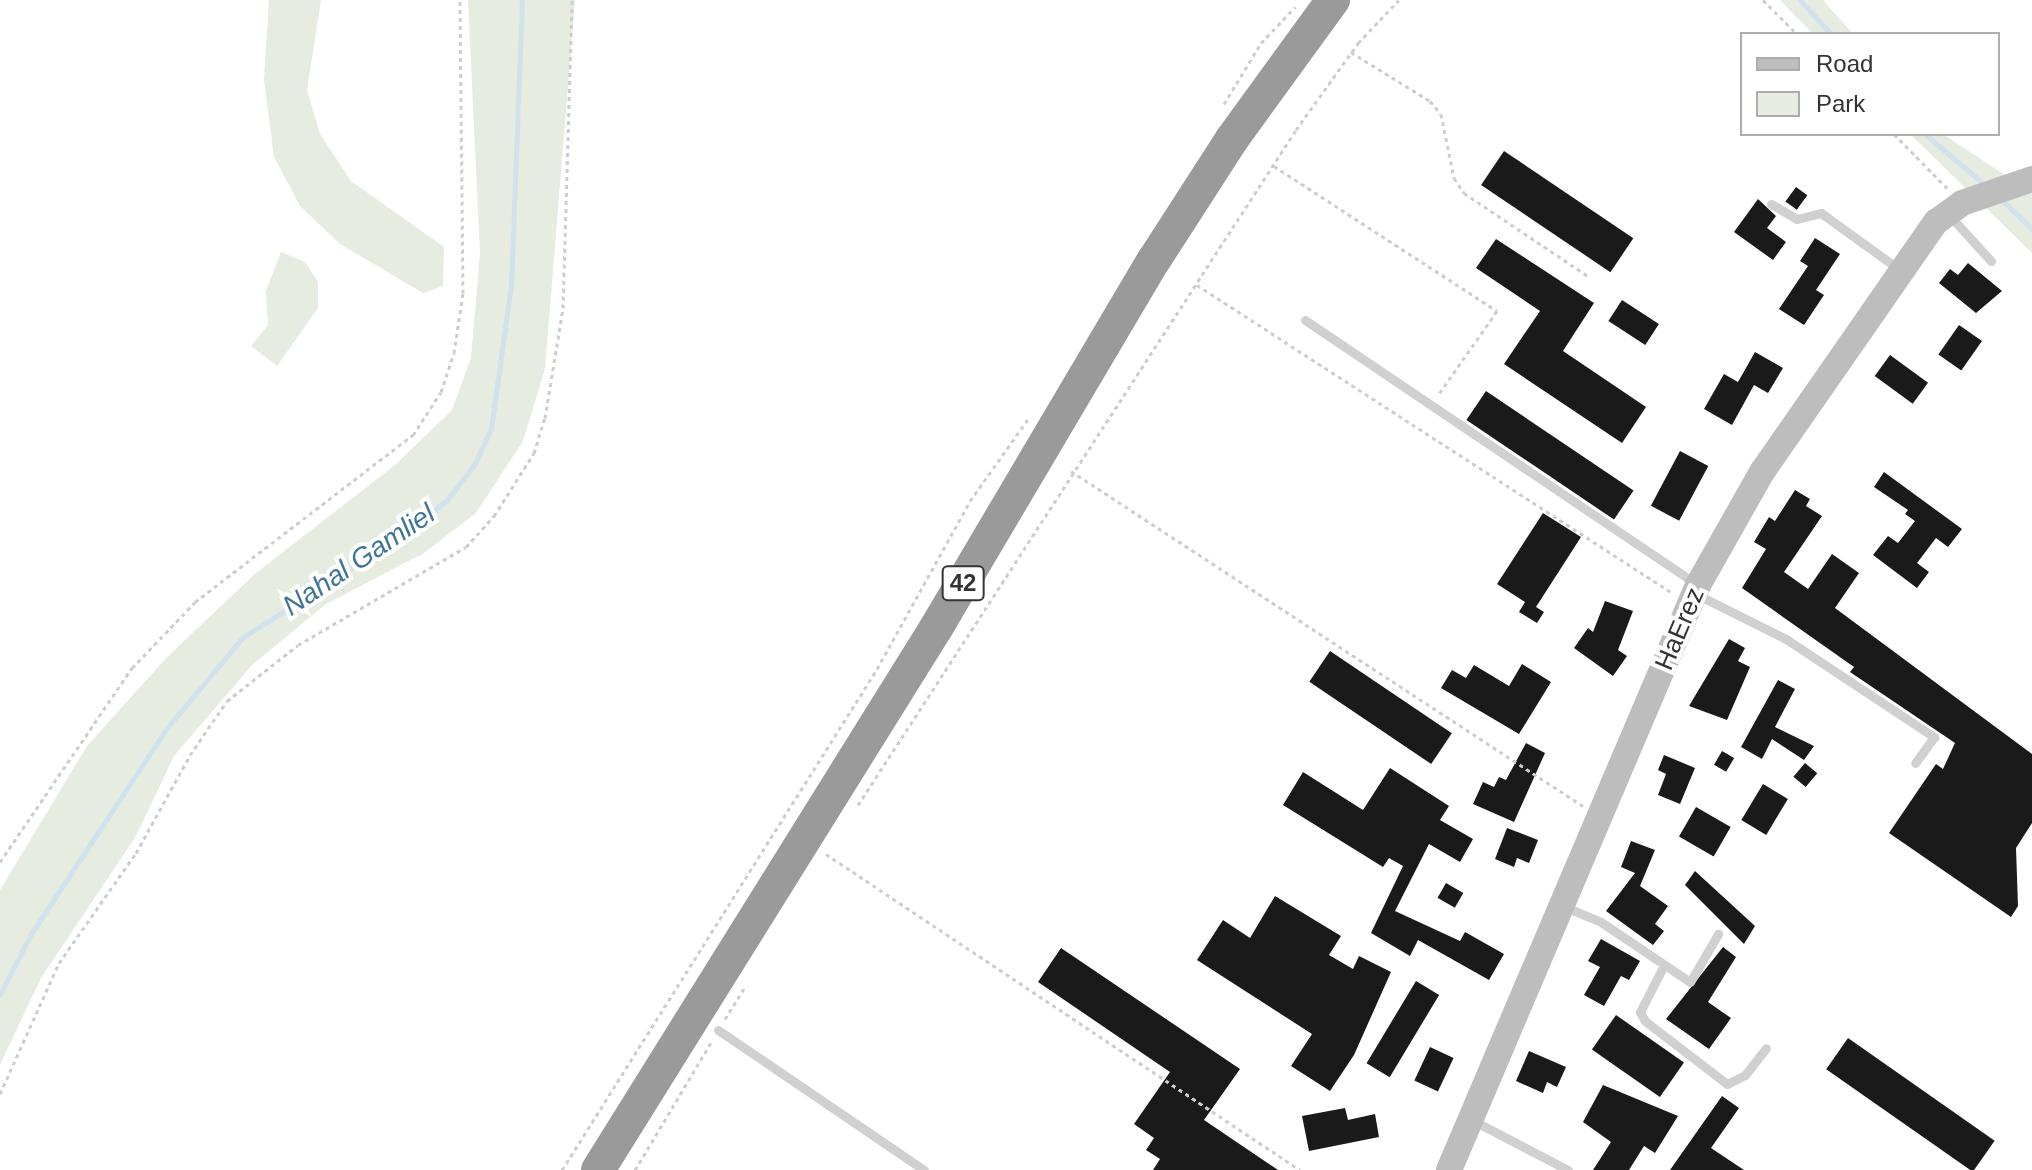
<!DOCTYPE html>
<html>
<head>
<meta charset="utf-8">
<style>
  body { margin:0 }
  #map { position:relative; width:2032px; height:1170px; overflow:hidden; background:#fff; font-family:Helvetica,sans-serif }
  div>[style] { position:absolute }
  .green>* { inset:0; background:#e6ecdf }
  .stream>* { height:5px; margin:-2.5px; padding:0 2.5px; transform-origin:2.5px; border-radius:2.5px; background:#cfe2ee }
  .building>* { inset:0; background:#1a1a1a; transform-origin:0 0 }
  .path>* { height:3px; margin-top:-1.5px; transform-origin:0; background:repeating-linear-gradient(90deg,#cdcdcd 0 4px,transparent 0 8px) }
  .lane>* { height:9px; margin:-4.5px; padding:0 4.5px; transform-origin:4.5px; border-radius:4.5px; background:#d0d0d0 }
  .secondary>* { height:26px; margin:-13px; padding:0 13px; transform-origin:13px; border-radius:13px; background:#bdbdbd }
  .highway>* { height:34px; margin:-17px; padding:0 17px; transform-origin:17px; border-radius:17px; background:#9a9a9a }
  span { translate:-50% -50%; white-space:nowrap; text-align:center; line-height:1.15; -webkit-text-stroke:8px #fff; paint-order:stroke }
  .shield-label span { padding:2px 6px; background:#fff; border:2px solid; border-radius:6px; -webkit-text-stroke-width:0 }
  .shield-label { font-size:24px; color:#333; font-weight:700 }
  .street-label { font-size:26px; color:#333 }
  .water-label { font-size:28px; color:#3f7597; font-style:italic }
  .legend { position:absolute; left:1740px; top:32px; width:260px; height:104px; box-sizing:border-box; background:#fff; border:2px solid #adadad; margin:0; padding:10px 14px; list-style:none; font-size:24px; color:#333 }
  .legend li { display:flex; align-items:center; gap:16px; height:40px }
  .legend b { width:40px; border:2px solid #adadad }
</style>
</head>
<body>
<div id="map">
  <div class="green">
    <i style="clip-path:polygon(269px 0,321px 0,307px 90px,320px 134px,351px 181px,444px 247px,443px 286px,423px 293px,340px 244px,300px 206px,274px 157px,264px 80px)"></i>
    <i style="clip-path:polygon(468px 0,575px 0,545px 369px,523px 441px,476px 513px,424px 553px,326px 604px,253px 664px,174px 756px,136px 836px,41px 978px,0 1065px,0 890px,87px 746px,168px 656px,256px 573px,395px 465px,452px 410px,471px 358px,480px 253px)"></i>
    <i style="clip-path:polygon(1780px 0,1823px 0,1853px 34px,1813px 34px)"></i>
    <i style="clip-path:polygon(1910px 134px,1943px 134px,2032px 193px,2032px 253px)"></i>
    <i style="clip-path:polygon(281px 252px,305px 262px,318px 282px,318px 308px,277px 366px,251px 346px,268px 325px,266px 291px)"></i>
  </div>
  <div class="stream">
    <i style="left:1800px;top:0;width:46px;rotate:47.6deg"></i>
    <i style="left:1925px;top:134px;width:79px;rotate:40.4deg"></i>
    <i style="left:2002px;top:200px;width:42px;rotate:44deg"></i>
    <i style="left:0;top:994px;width:68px;rotate:-62.7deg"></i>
    <i style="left:31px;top:934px;width:245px;rotate:-56.6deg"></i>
    <i style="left:166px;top:729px;width:119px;rotate:-50.1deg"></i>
    <i style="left:242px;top:638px;width:197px;rotate:-32.6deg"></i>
    <i style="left:408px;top:532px;width:50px;rotate:-39.4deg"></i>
    <i style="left:447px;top:500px;width:44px;rotate:-52.4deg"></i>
    <i style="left:474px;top:465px;width:40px;rotate:-65deg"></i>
    <i style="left:491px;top:429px;width:145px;rotate:-82.1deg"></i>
    <i style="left:511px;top:285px;width:285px;rotate:-87.8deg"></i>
  </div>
  <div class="building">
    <i style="left:1504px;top:151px;width:156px;height:41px;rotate:34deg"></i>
    <i style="left:1796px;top:187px;width:14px;height:18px;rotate:36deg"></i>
    <i style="clip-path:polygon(1758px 199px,1776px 216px,1767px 228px,1786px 242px,1773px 260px,1734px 232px)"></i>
    <i style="clip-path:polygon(1815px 238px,1840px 254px,1816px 290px,1824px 295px,1804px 325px,1779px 309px,1808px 266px,1800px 261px)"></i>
    <i style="clip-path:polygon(1496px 239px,1594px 303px,1563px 351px,1646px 407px,1622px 443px,1504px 364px,1540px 311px,1476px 268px)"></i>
    <i style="clip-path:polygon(1968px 263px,2002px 291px,1976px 313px,1939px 283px,1950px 269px,1958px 275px)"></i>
    <i style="left:1622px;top:300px;width:44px;height:25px;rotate:33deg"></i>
    <i style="left:1959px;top:325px;width:28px;height:36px;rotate:35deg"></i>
    <i style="clip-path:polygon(1755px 352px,1783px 368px,1768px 393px,1754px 385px,1732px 425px,1704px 409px,1724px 374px,1738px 382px)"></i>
    <i style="left:1890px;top:355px;width:47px;height:26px;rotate:36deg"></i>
    <i style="left:1486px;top:391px;width:178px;height:35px;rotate:34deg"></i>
    <i style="left:1680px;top:451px;width:32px;height:62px;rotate:28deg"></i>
    <i style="clip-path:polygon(1884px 472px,1962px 529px,1948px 547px,1936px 538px,1917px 563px,1929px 572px,1917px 588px,1873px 555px,1888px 536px,1898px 543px,1915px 521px,1905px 514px,1908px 510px,1874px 487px)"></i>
    <i style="clip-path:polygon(1795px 490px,1810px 499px,1806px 506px,1822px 516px,1784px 572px,1808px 589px,1832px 554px,1859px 573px,1835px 608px,2032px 754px,2032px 823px,2016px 848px,2018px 906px,2011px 917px,1889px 833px,1936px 764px,1943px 769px,1955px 743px,1850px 672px,1854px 667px,1742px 588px,1766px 549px,1754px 542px,1769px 517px,1775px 521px)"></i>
    <i style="clip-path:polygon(1543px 513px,1581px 537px,1536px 607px,1544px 612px,1537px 623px,1519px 612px,1525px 602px,1497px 584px)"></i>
    <i style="clip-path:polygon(1605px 601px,1633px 611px,1618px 650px,1627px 656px,1613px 676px,1574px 648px,1588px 628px,1593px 632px)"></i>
    <i style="clip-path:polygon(1729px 639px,1745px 648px,1738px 661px,1750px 667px,1727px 720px,1689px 706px)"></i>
    <i style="left:1330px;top:651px;width:147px;height:37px;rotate:34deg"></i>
    <i style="clip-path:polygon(1522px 664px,1551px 682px,1519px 734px,1441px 688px,1452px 670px,1466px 678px,1474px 665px,1509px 686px)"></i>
    <i style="clip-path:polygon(1778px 680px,1795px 689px,1775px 727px,1814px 746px,1804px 760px,1772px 739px,1762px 759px,1741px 747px)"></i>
    <i style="clip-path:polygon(1526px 743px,1545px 753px,1514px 822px,1473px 804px,1483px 782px,1494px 787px,1499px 777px,1506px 780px)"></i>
    <i style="left:1722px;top:751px;width:14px;height:16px;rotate:30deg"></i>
    <i style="clip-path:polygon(1664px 755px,1695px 768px,1680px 804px,1658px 795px,1666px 774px,1658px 770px)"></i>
    <i style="left:1805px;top:763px;width:16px;height:18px;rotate:40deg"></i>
    <i style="clip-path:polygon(1390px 768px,1449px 806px,1440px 820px,1473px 839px,1460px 862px,1429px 844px,1395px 911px,1460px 941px,1465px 932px,1504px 954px,1489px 980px,1418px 940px,1410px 956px,1371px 933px,1403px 866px,1389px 858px,1383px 867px,1283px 805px,1303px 772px,1363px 810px)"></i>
    <i style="left:1763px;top:784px;width:29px;height:42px;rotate:31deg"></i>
    <i style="left:1696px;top:807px;width:40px;height:34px;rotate:30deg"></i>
    <i style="clip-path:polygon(1507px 828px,1538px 840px,1529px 863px,1517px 858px,1514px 867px,1495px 859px)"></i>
    <i style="clip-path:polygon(1631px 841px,1655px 850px,1640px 886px,1668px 906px,1655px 924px,1664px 931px,1653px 945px,1606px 911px,1635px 873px,1621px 867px)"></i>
    <i style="clip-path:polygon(1695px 871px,1755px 926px,1744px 944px,1685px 885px)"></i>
    <i style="left:1446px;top:883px;width:20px;height:17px;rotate:30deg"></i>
    <i style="clip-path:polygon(1275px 896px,1341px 936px,1329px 955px,1353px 969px,1359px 956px,1391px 972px,1354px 1055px,1330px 1091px,1291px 1066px,1312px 1034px,1197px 960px,1223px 920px,1250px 938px)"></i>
    <i style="clip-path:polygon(1601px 939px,1640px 961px,1629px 980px,1621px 976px,1604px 1006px,1584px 995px,1600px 967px,1588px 961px)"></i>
    <i style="clip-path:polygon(1723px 947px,1736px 957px,1708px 1002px,1731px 1018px,1709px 1049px,1666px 1019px)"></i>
    <i style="clip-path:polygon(1061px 948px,1240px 1069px,1204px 1120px,1278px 1170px,1153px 1170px,1160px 1159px,1146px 1150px,1154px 1138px,1134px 1124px,1170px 1072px,1038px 982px)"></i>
    <i style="left:1416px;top:981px;width:27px;height:96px;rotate:31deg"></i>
    <i style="left:1616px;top:1015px;width:83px;height:42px;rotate:35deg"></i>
    <i style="left:1848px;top:1038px;width:179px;height:38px;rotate:35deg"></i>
    <i style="left:1430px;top:1047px;width:26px;height:37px;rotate:25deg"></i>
    <i style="clip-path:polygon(1529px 1051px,1566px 1067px,1557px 1087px,1547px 1082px,1543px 1093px,1516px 1081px)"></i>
    <i style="clip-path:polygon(1603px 1085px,1678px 1116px,1655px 1153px,1644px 1146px,1629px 1170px,1593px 1170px,1611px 1142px,1583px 1122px)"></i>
    <i style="clip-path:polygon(1722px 1096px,1739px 1108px,1711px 1148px,1744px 1170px,1670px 1170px)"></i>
    <i style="clip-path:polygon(1345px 1108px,1348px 1120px,1375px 1114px,1379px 1137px,1309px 1151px,1302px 1116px)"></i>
  </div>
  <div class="path">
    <i style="left:1763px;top:0;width:48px;rotate:45deg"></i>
    <i style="left:1351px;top:52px;width:93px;rotate:31.8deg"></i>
    <i style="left:1430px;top:101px;width:17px;rotate:50deg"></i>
    <i style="left:1441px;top:114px;width:65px;rotate:78.5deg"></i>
    <i style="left:1454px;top:178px;width:18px;rotate:56deg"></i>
    <i style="left:1464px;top:193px;width:149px;rotate:33.8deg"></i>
    <i style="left:1224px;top:104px;width:71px;rotate:-58.8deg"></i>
    <i style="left:1261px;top:43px;width:50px;rotate:-46.6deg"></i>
    <i style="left:1894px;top:134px;width:77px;rotate:45.5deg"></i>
    <i style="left:1274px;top:166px;width:266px;rotate:33deg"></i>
    <i style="left:1497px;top:311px;width:103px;rotate:125.1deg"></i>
    <i style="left:1197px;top:285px;width:565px;rotate:32.93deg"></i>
    <i style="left:1071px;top:471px;width:612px;rotate:33.2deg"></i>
    <i style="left:858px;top:805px;width:805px;rotate:-57.02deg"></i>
    <i style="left:1296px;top:130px;width:107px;rotate:-54.5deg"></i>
    <i style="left:1358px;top:43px;width:59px;rotate:-46.4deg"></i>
    <i style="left:826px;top:854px;width:570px;rotate:33.69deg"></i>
    <i style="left:0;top:862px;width:235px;rotate:-55.8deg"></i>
    <i style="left:132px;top:668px;width:91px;rotate:-46.3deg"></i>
    <i style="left:195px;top:602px;width:275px;rotate:-37.5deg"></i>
    <i style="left:413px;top:435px;width:51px;rotate:-56.9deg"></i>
    <i style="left:441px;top:392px;width:41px;rotate:-71.6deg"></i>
    <i style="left:454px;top:353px;width:61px;rotate:-81.5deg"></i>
    <i style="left:463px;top:293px;width:293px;rotate:-90.6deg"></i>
    <i style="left:725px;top:1019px;width:40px;rotate:-58deg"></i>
    <i style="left:0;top:1094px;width:144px;rotate:-65.8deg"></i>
    <i style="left:59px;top:963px;width:134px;rotate:-55deg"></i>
    <i style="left:136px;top:853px;width:112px;rotate:-61.1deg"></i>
    <i style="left:190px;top:755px;width:65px;rotate:-55.6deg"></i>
    <i style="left:227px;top:701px;width:90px;rotate:-38.3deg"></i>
    <i style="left:298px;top:645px;width:194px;rotate:-30.3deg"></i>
    <i style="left:466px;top:547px;width:42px;rotate:-47.9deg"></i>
    <i style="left:494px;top:516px;width:75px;rotate:-57.6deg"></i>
    <i style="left:534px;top:453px;width:37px;rotate:-73deg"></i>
    <i style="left:545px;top:418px;width:111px;rotate:-80.7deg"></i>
    <i style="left:563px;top:308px;width:308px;rotate:-88.3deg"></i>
    <i style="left:562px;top:1170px;width:592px;rotate:-57.84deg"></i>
    <i style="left:877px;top:669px;width:192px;rotate:-61deg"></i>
    <i style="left:970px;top:501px;width:100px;rotate:-54.7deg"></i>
    <i style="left:635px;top:1170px;width:152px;rotate:-59.2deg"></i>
  </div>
  <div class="lane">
    <i style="left:1771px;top:204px;width:30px;rotate:30deg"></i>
    <i style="left:1797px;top:219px;width:25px;rotate:-14deg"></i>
    <i style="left:1821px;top:213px;width:97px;rotate:35.8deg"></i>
    <i style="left:1950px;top:216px;width:61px;rotate:47.7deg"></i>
    <i style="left:1305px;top:320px;width:473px;rotate:34deg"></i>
    <i style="left:1698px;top:595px;width:98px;rotate:26.6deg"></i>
    <i style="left:1786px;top:639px;width:178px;rotate:33.5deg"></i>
    <i style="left:1934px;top:737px;width:32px;rotate:126deg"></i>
    <i style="left:1563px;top:906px;width:41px;rotate:22.8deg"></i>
    <i style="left:1601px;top:922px;width:107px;rotate:34deg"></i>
    <i style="left:1690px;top:982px;width:56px;rotate:-59.7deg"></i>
    <i style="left:1664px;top:965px;width:53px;rotate:117.1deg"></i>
    <i style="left:1640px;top:1012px;width:10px;rotate:61deg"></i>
    <i style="left:1645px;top:1021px;width:103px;rotate:37.5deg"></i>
    <i style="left:1727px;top:1084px;width:20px;rotate:-27deg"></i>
    <i style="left:1745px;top:1075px;width:34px;rotate:-52deg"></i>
    <i style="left:718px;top:1030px;width:249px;rotate:34.2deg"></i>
    <i style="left:1472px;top:1120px;width:108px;rotate:27.5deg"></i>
  </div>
  <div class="secondary">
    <i style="left:1449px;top:1170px;width:636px;rotate:-66.94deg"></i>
    <i style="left:1698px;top:585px;width:130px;rotate:-60.5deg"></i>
    <i style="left:1762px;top:472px;width:305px;rotate:-55.2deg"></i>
    <i style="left:1936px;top:222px;width:32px;rotate:-36deg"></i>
    <i style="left:1962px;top:203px;width:74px;rotate:-18.9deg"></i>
  </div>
  <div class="highway">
    <i style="left:598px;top:1170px;width:639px;rotate:-58.05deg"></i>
    <i style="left:936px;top:628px;width:428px;rotate:-59.4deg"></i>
    <i style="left:1154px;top:260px;width:144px;rotate:-57.2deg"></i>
    <i style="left:1232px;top:139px;width:172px;rotate:-54deg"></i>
  </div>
  <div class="shield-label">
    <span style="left:963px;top:583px">42</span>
  </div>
  <div class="street-label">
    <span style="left:1680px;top:629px;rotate:-67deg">HaErez</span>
  </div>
  <div class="water-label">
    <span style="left:359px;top:560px;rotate:-34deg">Nahal Gamliel</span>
  </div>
  <ul class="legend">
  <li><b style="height:10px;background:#bdbdbd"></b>Road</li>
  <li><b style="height:22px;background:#e6ecdf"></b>Park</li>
  </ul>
</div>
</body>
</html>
